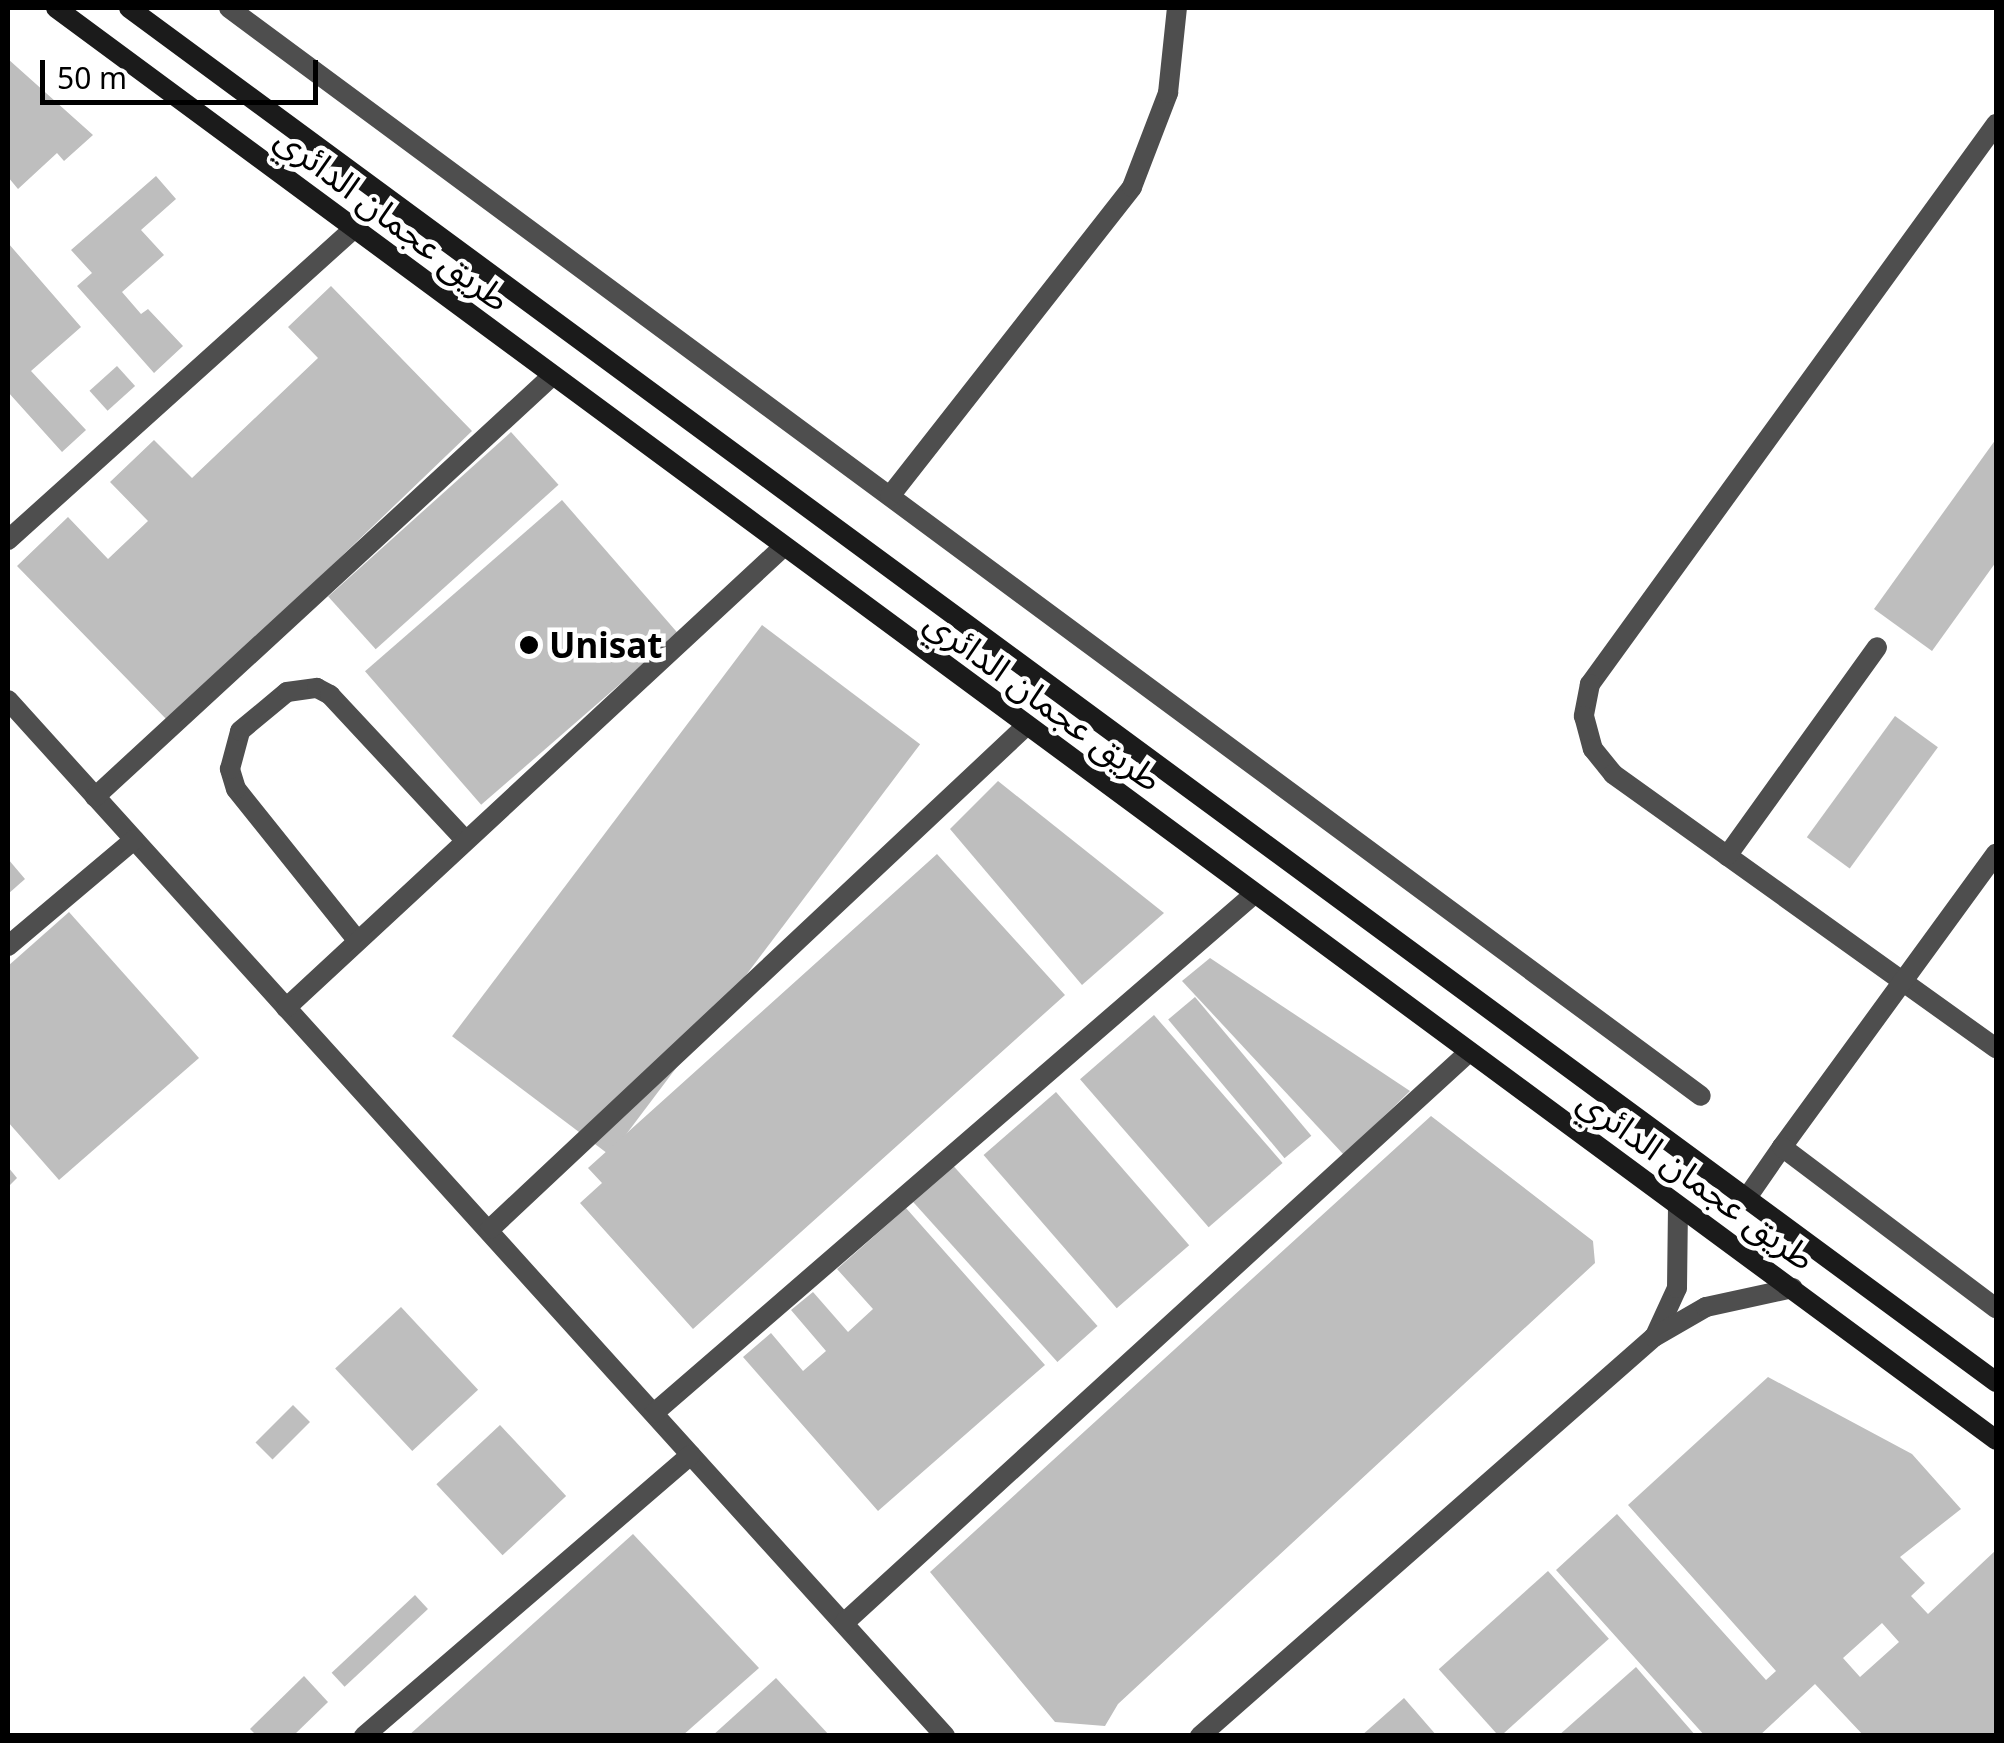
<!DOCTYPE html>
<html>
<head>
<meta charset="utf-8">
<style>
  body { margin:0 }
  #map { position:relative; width:2004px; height:1743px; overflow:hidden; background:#fff; font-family:"Noto Sans","Noto Sans Arabic",sans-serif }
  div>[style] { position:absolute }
  .building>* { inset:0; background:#bebebe; transform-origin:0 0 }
  .lane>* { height:20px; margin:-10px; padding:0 10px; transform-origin:10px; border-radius:10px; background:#4e4e4e }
  .street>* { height:20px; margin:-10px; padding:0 10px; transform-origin:10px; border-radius:10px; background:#4e4e4e }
  .secondary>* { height:20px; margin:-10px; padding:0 10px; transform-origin:10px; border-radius:10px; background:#1b1b1b }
  .dots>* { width:28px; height:28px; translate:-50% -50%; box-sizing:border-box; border:5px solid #fff; border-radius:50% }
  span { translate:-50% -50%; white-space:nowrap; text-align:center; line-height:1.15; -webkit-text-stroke:9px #fff; paint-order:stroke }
  .street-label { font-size:35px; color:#000 }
  .poi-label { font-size:35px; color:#000; font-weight:700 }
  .left { translate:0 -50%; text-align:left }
  .frame { position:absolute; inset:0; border:10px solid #000; pointer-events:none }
  .scale { position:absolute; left:40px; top:60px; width:278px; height:45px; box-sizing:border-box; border:5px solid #000; border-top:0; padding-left:12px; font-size:30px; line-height:35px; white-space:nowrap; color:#000; -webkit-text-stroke:8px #fff; paint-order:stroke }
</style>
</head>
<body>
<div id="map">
  <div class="building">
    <i style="clip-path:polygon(8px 59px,93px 135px,64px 161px,57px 153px,18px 189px,8px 177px)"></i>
    <i style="clip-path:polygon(156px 176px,176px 199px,141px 230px,164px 255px,122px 292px,141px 314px,148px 309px,183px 346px,154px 373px,77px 286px,92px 273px,71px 250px)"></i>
    <i style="clip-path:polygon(8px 243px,81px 327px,31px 371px,86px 430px,62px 452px,8px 392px)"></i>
    <i style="clip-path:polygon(331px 286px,472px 431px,169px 722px,17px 566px,68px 517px,108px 559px,148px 521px,110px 482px,154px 440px,192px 478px,318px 358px,288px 327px)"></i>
    <i style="left:117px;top:366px;width:27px;height:37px;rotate:48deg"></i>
    <i style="left:511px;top:432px;width:71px;height:246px;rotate:48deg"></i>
    <i style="clip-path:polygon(1996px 439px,1996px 562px,1932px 651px,1874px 609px)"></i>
    <i style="left:562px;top:500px;width:177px;height:261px;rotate:49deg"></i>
    <i style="left:762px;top:625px;width:198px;height:515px;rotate:37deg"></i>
    <i style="left:1895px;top:716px;width:53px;height:150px;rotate:36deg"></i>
    <i style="clip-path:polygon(998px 781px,1164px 913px,1082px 985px,950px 829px)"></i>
    <i style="clip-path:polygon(937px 854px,1065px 995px,693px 1329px,580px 1203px,602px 1183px,588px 1168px)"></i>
    <i style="clip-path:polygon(8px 859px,25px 879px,8px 894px)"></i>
    <i style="clip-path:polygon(69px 912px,199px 1058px,59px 1180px,8px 1122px,8px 966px)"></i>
    <i style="clip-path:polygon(1210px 958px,1410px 1091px,1344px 1155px,1182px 981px)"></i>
    <i style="left:1195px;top:997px;width:181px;height:35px;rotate:50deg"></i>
    <i style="left:1154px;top:1015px;width:196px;height:98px;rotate:49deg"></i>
    <i style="left:1056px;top:1092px;width:203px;height:96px;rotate:49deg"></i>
    <i style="clip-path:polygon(1431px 1116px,1593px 1241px,1595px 1263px,1118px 1704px,1105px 1726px,1055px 1722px,930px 1572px)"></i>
    <i style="left:949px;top:1161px;width:222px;height:54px;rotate:48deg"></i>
    <i style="clip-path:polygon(8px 1167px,17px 1178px,8px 1187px)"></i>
    <i style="clip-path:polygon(906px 1208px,1045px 1365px,878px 1511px,743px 1357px,771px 1333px,803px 1371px,826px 1351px,791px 1310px,813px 1292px,848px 1332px,873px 1309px,837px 1269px)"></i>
    <i style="left:401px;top:1307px;width:113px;height:90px;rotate:47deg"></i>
    <i style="clip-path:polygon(evenodd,1768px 1377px,1912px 1454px,1961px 1509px,1900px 1557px,1925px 1583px,1911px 1596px,1928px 1614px,1996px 1550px,1996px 1736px,1864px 1736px,1815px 1684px,1759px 1736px,1705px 1736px,1556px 1570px,1617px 1514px,1766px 1680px,1776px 1671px,1628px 1505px,1768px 1377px,1882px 1623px,1899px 1642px,1860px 1677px,1843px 1658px,1882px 1623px)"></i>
    <i style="left:293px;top:1405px;width:24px;height:53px;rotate:45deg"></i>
    <i style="left:500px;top:1425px;width:97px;height:87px;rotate:47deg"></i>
    <i style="clip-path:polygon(633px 1534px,759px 1668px,682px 1736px,408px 1736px)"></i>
    <i style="left:1548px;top:1571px;width:91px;height:147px;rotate:48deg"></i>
    <i style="left:415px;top:1595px;width:19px;height:114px;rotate:47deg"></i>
    <i style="clip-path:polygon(1636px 1667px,1696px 1736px,1558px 1736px)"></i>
    <i style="clip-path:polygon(304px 1676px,328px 1702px,293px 1736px,257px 1736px,250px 1729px)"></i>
    <i style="clip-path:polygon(776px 1678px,830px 1736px,712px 1736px)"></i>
    <i style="clip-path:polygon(1404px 1698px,1437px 1736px,1361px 1736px)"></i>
  </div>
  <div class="lane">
    <i style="left:229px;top:8px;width:1830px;rotate:36.47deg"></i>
    <i style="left:1996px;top:124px;width:692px;rotate:125.94deg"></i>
    <i style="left:1590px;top:684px;width:33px;rotate:101deg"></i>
    <i style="left:1584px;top:716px;width:34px;rotate:75deg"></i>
    <i style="left:1593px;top:749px;width:32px;rotate:51deg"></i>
    <i style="left:1613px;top:774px;width:471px;rotate:35.6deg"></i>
    <i style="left:890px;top:496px;width:392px;rotate:-51.9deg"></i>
    <i style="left:1132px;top:187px;width:101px;rotate:-69deg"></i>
    <i style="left:1168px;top:93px;width:85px;rotate:-84deg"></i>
    <i style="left:8px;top:540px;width:467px;rotate:-42deg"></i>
    <i style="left:8px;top:700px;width:1397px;rotate:47.87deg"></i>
    <i style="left:95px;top:797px;width:620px;rotate:-42.65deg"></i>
    <i style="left:1727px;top:856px;width:257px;rotate:-54.3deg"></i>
    <i style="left:357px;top:940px;width:193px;rotate:-128.7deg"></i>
    <i style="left:236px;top:789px;width:21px;rotate:-107deg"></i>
    <i style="left:230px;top:769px;width:39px;rotate:-75deg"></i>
    <i style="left:240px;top:731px;width:61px;rotate:-39.7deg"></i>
    <i style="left:287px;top:692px;width:30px;rotate:-8deg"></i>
    <i style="left:317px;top:688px;width:15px;rotate:28deg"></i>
    <i style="left:330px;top:695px;width:198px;rotate:47deg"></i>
    <i style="left:8px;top:946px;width:165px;rotate:-40.1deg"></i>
    <i style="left:286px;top:1008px;width:676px;rotate:-42.84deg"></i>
    <i style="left:1782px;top:1147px;width:363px;rotate:-53.9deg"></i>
    <i style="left:490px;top:1229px;width:734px;rotate:-43.18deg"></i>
    <i style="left:1655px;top:1336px;width:53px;rotate:-65.4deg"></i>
    <i style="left:1677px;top:1288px;width:81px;rotate:-89.3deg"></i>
    <i style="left:654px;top:1413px;width:792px;rotate:-40.85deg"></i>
    <i style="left:844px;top:1623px;width:845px;rotate:-42.41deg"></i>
    <i style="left:364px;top:1736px;width:431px;rotate:-40.7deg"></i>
    <i style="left:1200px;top:1736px;width:604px;rotate:-41.31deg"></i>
    <i style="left:1654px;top:1337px;width:60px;rotate:-30deg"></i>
    <i style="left:1706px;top:1307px;width:89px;rotate:-12.3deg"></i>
  </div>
  <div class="street">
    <i style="left:1746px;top:1199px;width:63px;rotate:-55.3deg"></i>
    <i style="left:1782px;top:1147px;width:268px;rotate:37deg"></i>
  </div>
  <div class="secondary">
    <i style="left:56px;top:8px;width:2411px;rotate:36.43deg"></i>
    <i style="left:129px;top:8px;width:2318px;rotate:36.35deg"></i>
  </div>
  <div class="dots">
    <i style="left:529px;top:645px;background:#000"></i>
  </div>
  <div class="street-label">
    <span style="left:393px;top:218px;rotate:37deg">طريق عجمان الدائري</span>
    <span style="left:1044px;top:700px;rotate:36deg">طريق عجمان الدائري</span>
    <span style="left:1697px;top:1179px;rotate:36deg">طريق عجمان الدائري</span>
  </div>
  <div class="poi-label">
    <span class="left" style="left:549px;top:645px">Unisat</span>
  </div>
  <div class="frame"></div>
  <div class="scale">50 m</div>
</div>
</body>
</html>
